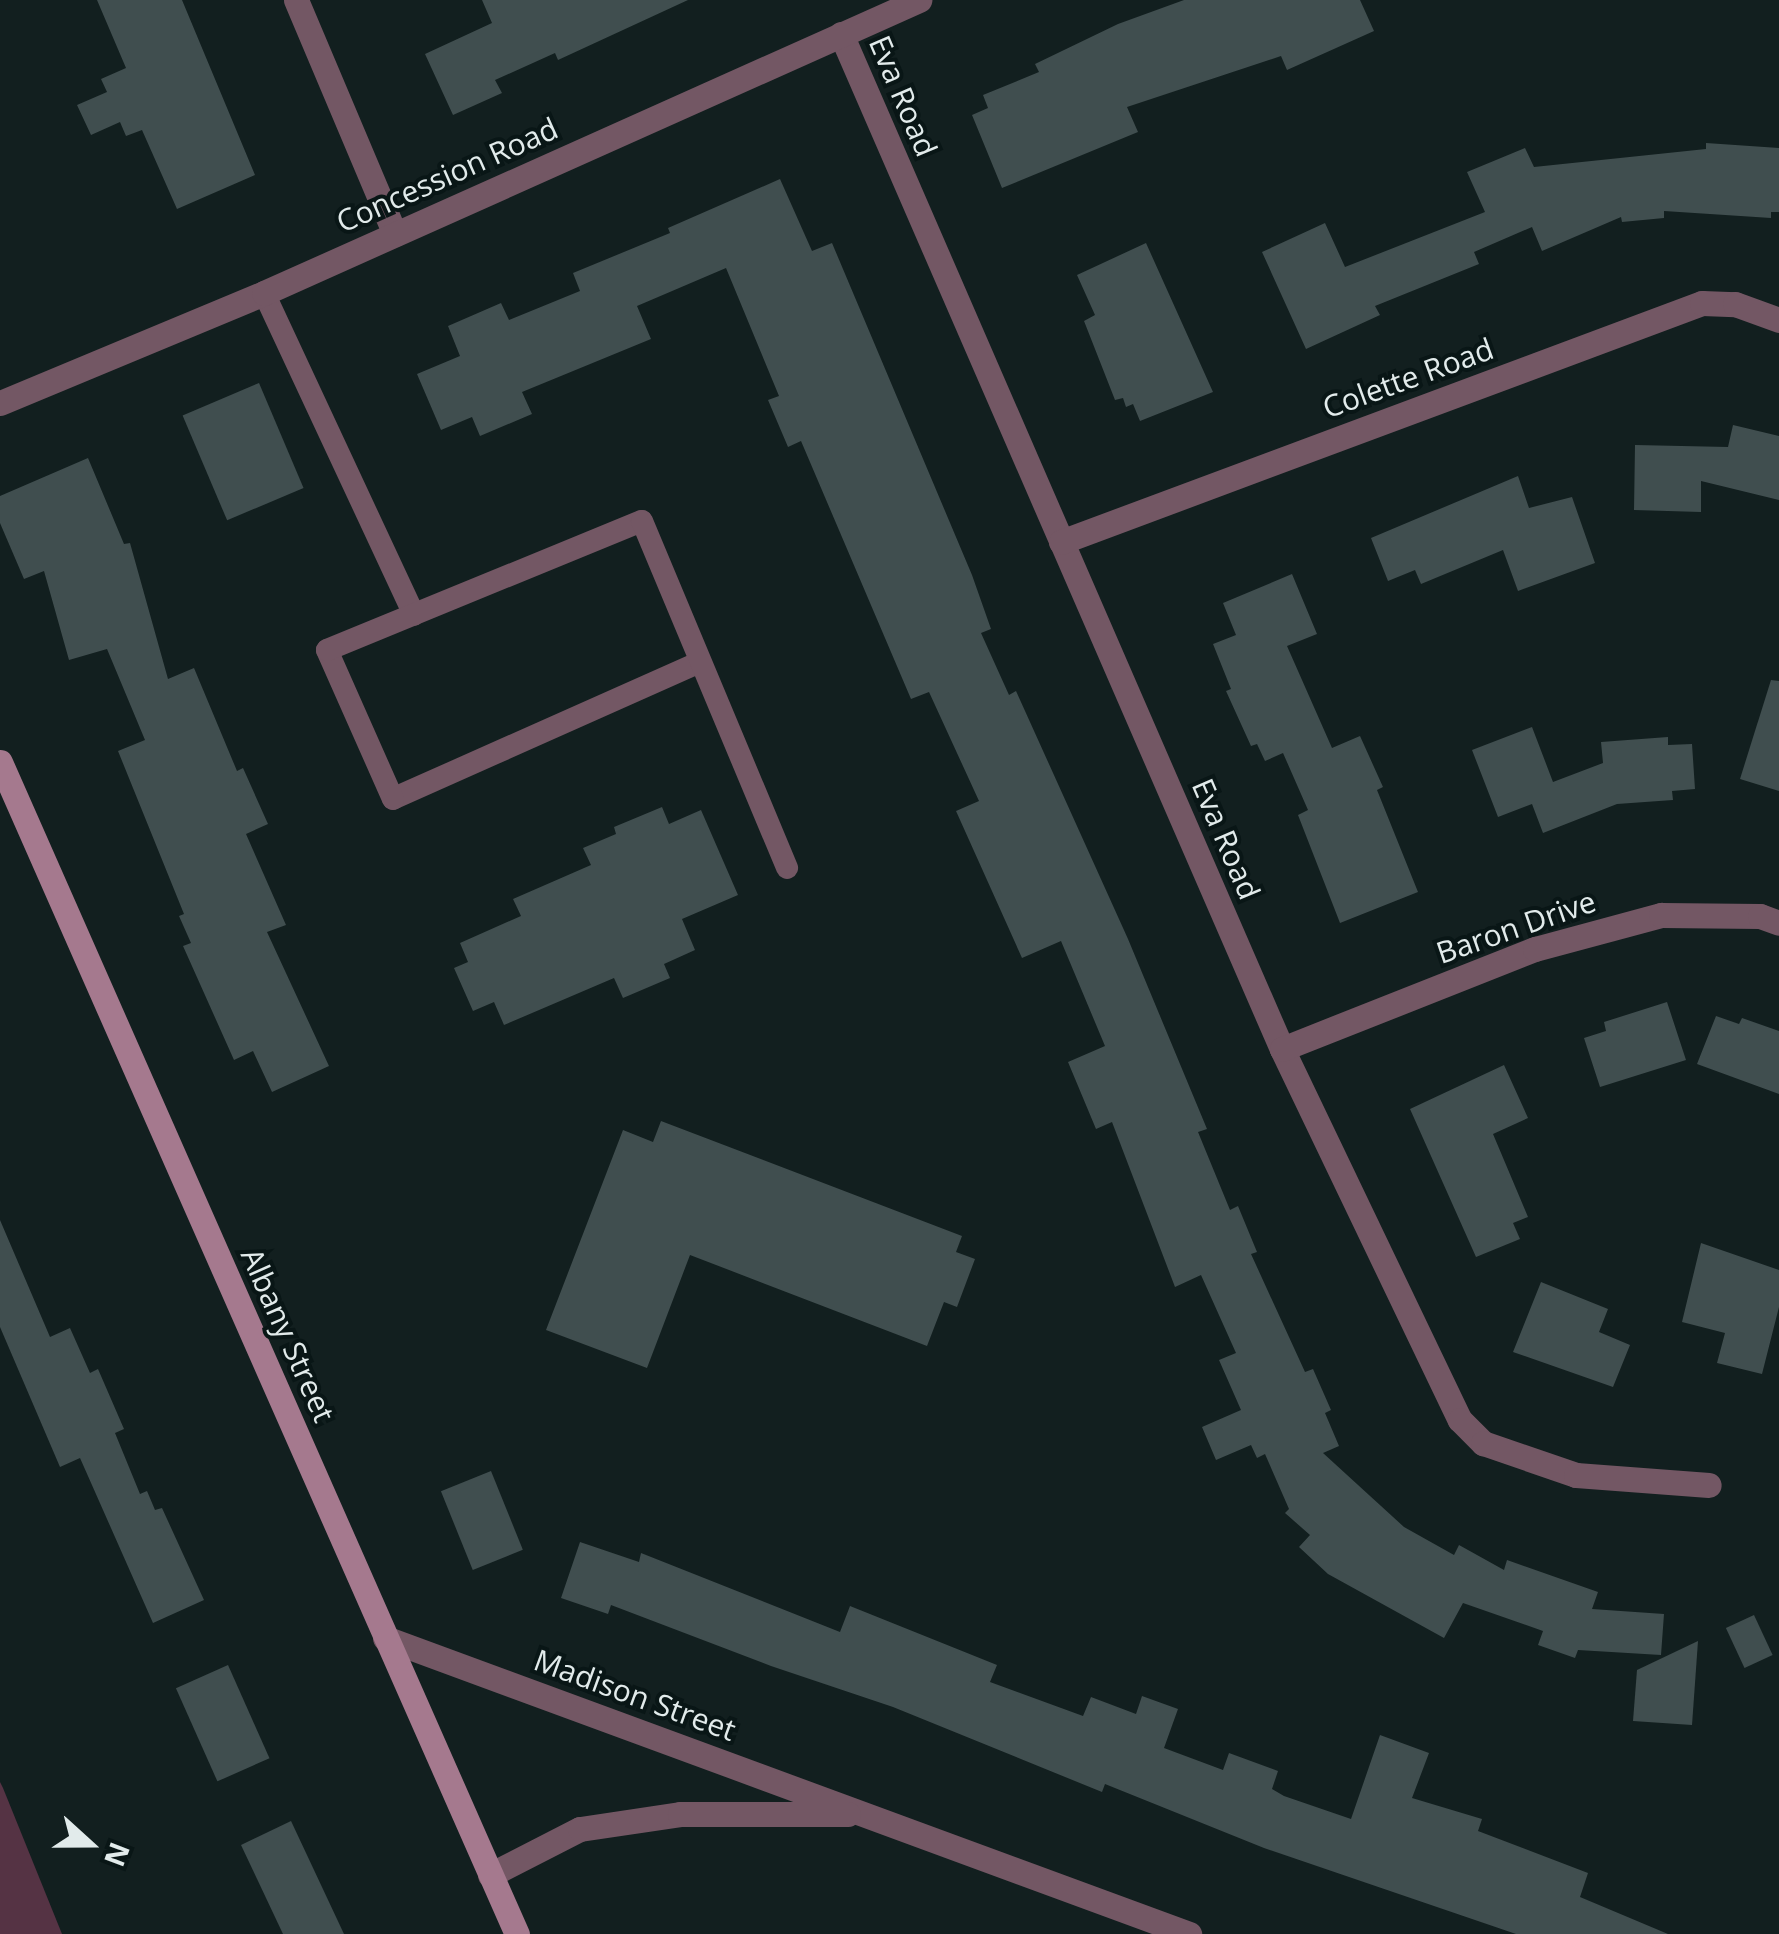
<!DOCTYPE html>
<html>
<head>
<meta charset="utf-8">
<style>
  body { margin:0 }
  #map { position:relative; width:1779px; height:1934px; overflow:hidden; background:#121f1f; font-family:"Open Sans",sans-serif }
  div>[style] { position:absolute }
  .green>* { inset:0; background:#534 }
  .building>* { inset:0; background:#404e4f; transform-origin:0 0 }
  .lane>* { height:22px; margin:-11px; padding:0 11px; transform-origin:11px; border-radius:11px; background:#735764 }
  .street>* { height:25px; margin:-12.5px; padding:0 12.5px; transform-origin:12.5px; border-radius:12.5px; background:#735764 }
  .secondary>* { height:25px; margin:-12.5px; padding:0 12.5px; transform-origin:12.5px; border-radius:12.5px; background:#a5798e }
  span { translate:-50% -50%; white-space:nowrap; text-align:center; line-height:1.15; -webkit-text-stroke:8px #091616; paint-order:stroke }
  .street-label { font-size:30px; color:#e2ebeb }
  .north { position:absolute; left:40px; top:1794px; width:100px; height:100px; -webkit-text-stroke:8px #091616; paint-order:stroke; rotate:111deg; font-size:28px; font-weight:700; line-height:40px; text-align:center; color:#e2ebeb }
  .north::after { content:''; display:block; margin:auto; width:35px; height:45px; background:#e2ebeb; clip-path:polygon(50% 0,100% 100%,50% 72%,0 100%) }
</style>
</head>
<body>
<div id="map">
  <div class="green">
    <i style="clip-path:polygon(0 1782px,3px 1788px,62px 1934px,0 1934px)"></i>
  </div>
  <div class="building">
    <i style="clip-path:polygon(97px 0,182px 0,255px 175px,177px 209px,142px 130px,126px 136px,120px 122px,91px 135px,77px 105px,107px 92px,101px 79px,126px 68px)"></i>
    <i style="clip-path:polygon(482px 0,688px 0,558px 60px,555px 53px,495px 80px,502px 93px,453px 115px,425px 54px,492px 23px)"></i>
    <i style="clip-path:polygon(1184px 0,1360px 0,1374px 31px,1287px 70px,1281px 56px,1127px 107px,1138px 132px,1002px 188px,972px 115px,988px 108px,983px 95px,1039px 72px,1035px 64px,1118px 24px)"></i>
    <i style="clip-path:polygon(1706px 143px,1779px 148px,1779px 212px,1771px 212px,1771px 218px,1664px 211px,1664px 218px,1622px 222px,1621px 217px,1542px 251px,1532px 227px,1474px 252px,1479px 264px,1375px 306px,1380px 315px,1306px 349px,1262px 252px,1325px 223px,1345px 267px,1485px 212px,1467px 172px,1525px 148px,1534px 167px,1706px 149px)"></i>
    <i style="clip-path:polygon(780px 179px,812px 251px,832px 243px,972px 575px,991px 629px,981px 633px,1009px 695px,1016px 691px,1128px 939px,1207px 1129px,1198px 1132px,1230px 1210px,1238px 1206px,1257px 1252px,1251px 1254px,1305px 1372px,1313px 1369px,1331px 1410px,1325px 1413px,1339px 1446px,1323px 1453px,1404px 1527px,1454px 1555px,1459px 1545px,1504px 1570px,1507px 1560px,1598px 1592px,1592px 1609px,1664px 1614px,1661px 1655px,1578px 1650px,1575px 1658px,1538px 1645px,1543px 1631px,1463px 1603px,1444px 1638px,1328px 1574px,1299px 1547px,1310px 1535px,1285px 1513px,1289px 1509px,1265px 1454px,1257px 1458px,1251px 1445px,1216px 1460px,1202px 1427px,1241px 1410px,1219px 1360px,1236px 1353px,1201px 1275px,1175px 1287px,1112px 1122px,1096px 1129px,1068px 1062px,1105px 1046px,1061px 941px,1022px 958px,956px 811px,979px 801px,929px 692px,911px 699px,801px 441px,788px 447px,768px 400px,779px 396px,726px 268px,637px 306px,651px 339px,522px 392px,532px 414px,480px 436px,472px 417px,441px 430px,417px 374px,460px 356px,448px 326px,501px 303px,509px 320px,580px 291px,573px 273px,670px 233px,668px 228px)"></i>
    <i style="clip-path:polygon(1146px 243px,1213px 392px,1140px 421px,1133px 404px,1126px 407px,1123px 398px,1115px 400px,1084px 321px,1095px 315px,1077px 275px)"></i>
    <i style="left:259px;top:383px;width:114px;height:83px;rotate:67deg"></i>
    <i style="clip-path:polygon(1733px 425px,1779px 436px,1779px 500px,1701px 481px,1701px 512px,1634px 510px,1635px 445px,1728px 447px)"></i>
    <i style="clip-path:polygon(88px 458px,124px 544px,130px 543px,168px 679px,194px 668px,237px 771px,243px 768px,268px 824px,246px 834px,286px 925px,267px 932px,329px 1066px,272px 1092px,253px 1051px,234px 1060px,183px 946px,191px 943px,179px 916px,184px 914px,118px 751px,145px 740px,107px 649px,69px 660px,44px 571px,24px 579px,0 523px,0 496px)"></i>
    <i style="clip-path:polygon(1518px 476px,1529px 508px,1572px 497px,1595px 563px,1518px 591px,1503px 550px,1421px 584px,1415px 570px,1388px 581px,1371px 538px)"></i>
    <i style="clip-path:polygon(1292px 574px,1317px 634px,1287px 646px,1332px 748px,1360px 736px,1383px 787px,1377px 790px,1418px 892px,1340px 923px,1298px 815px,1308px 810px,1283px 753px,1265px 761px,1257px 744px,1251px 746px,1226px 691px,1231px 689px,1213px 644px,1236px 635px,1223px 603px)"></i>
    <i style="clip-path:polygon(1771px 680px,1779px 681px,1779px 791px,1740px 779px)"></i>
    <i style="clip-path:polygon(1532px 727px,1553px 782px,1603px 763px,1601px 742px,1668px 737px,1668px 745px,1692px 744px,1695px 789px,1672px 791px,1673px 800px,1617px 804px,1543px 833px,1532px 804px,1498px 817px,1472px 750px)"></i>
    <i style="clip-path:polygon(662px 807px,669px 824px,701px 810px,738px 895px,682px 919px,695px 950px,664px 964px,670px 978px,623px 998px,614px 978px,504px 1025px,494px 1002px,473px 1011px,454px 968px,468px 962px,460px 943px,521px 916px,513px 899px,591px 865px,583px 848px,616px 834px,614px 827px)"></i>
    <i style="clip-path:polygon(1667px 1002px,1686px 1060px,1600px 1087px,1584px 1038px,1606px 1031px,1604px 1022px)"></i>
    <i style="clip-path:polygon(1716px 1016px,1739px 1024px,1742px 1018px,1779px 1031px,1779px 1094px,1697px 1064px)"></i>
    <i style="clip-path:polygon(1504px 1065px,1528px 1118px,1493px 1134px,1528px 1217px,1513px 1223px,1520px 1239px,1476px 1257px,1410px 1109px)"></i>
    <i style="clip-path:polygon(661px 1121px,962px 1236px,956px 1252px,975px 1259px,957px 1307px,944px 1302px,927px 1346px,690px 1255px,647px 1368px,546px 1330px,623px 1130px,653px 1142px)"></i>
    <i style="clip-path:polygon(0 1220px,50px 1337px,70px 1328px,90px 1373px,98px 1369px,124px 1429px,115px 1433px,140px 1494px,147px 1491px,155px 1510px,162px 1508px,204px 1600px,153px 1623px,80px 1458px,60px 1467px,0 1327px)"></i>
    <i style="clip-path:polygon(1701px 1243px,1779px 1270px,1779px 1307px,1762px 1374px,1717px 1363px,1725px 1333px,1682px 1322px)"></i>
    <i style="clip-path:polygon(1541px 1282px,1608px 1309px,1599px 1332px,1630px 1345px,1613px 1387px,1513px 1352px)"></i>
    <i style="left:491px;top:1471px;width:85px;height:54px;rotate:68deg"></i>
    <i style="clip-path:polygon(580px 1542px,639px 1562px,641px 1553px,840px 1632px,850px 1606px,997px 1665px,990px 1682px,1083px 1716px,1091px 1697px,1136px 1714px,1142px 1696px,1178px 1709px,1164px 1748px,1223px 1770px,1229px 1753px,1278px 1771px,1272px 1789px,1284px 1796px,1351px 1819px,1380px 1735px,1429px 1753px,1412px 1798px,1482px 1819px,1478px 1831px,1588px 1873px,1580px 1897px,1668px 1934px,1516px 1934px,1264px 1848px,1105px 1784px,1102px 1792px,893px 1707px,771px 1666px,611px 1605px,608px 1614px,561px 1598px)"></i>
    <i style="left:1754px;top:1615px;width:44px;height:31px;rotate:65deg"></i>
    <i style="clip-path:polygon(1698px 1641px,1692px 1725px,1633px 1721px,1637px 1670px)"></i>
    <i style="left:228px;top:1665px;width:102px;height:57px;rotate:66deg"></i>
    <i style="clip-path:polygon(291px 1821px,344px 1934px,283px 1934px,241px 1845px)"></i>
  </div>
  <div class="lane">
    <i style="left:264px;top:293px;width:355px;rotate:65deg"></i>
    <i style="left:700px;top:662px;width:336px;rotate:156deg"></i>
    <i style="left:393px;top:799px;width:163px;rotate:-113.9deg"></i>
    <i style="left:327px;top:650px;width:340px;rotate:-22.3deg"></i>
    <i style="left:642px;top:521px;width:376px;rotate:67.3deg"></i>
  </div>
  <div class="street">
    <i style="left:296px;top:0;width:254px;rotate:67.1deg"></i>
    <i style="left:841px;top:34px;width:1107px;rotate:66.52deg"></i>
    <i style="left:1282px;top:1049px;width:411px;rotate:64.4deg"></i>
    <i style="left:1460px;top:1420px;width:33px;rotate:45deg"></i>
    <i style="left:1483px;top:1443px;width:98px;rotate:19deg"></i>
    <i style="left:1576px;top:1475px;width:133px;rotate:4.3deg"></i>
    <i style="left:0;top:403px;width:286px;rotate:-22.6deg"></i>
    <i style="left:264px;top:293px;width:718px;rotate:-24.1deg"></i>
    <i style="left:1061px;top:542px;width:684px;rotate:-20.45deg"></i>
    <i style="left:1702px;top:303px;width:33px;rotate:2deg"></i>
    <i style="left:1735px;top:304px;width:47px;rotate:20deg"></i>
    <i style="left:1282px;top:1049px;width:272px;rotate:-21.6deg"></i>
    <i style="left:1535px;top:949px;width:131px;rotate:-15.1deg"></i>
    <i style="left:1661px;top:915px;width:99px;rotate:0.6deg"></i>
    <i style="left:1760px;top:916px;width:20px;rotate:20deg"></i>
    <i style="left:385px;top:1638px;width:857px;rotate:20.21deg"></i>
    <i style="left:490px;top:1875px;width:101px;rotate:-27.1deg"></i>
    <i style="left:580px;top:1829px;width:101px;rotate:-8.5deg"></i>
    <i style="left:680px;top:1814px;width:168px"></i>
  </div>
  <div class="secondary">
    <i style="left:0;top:762px;width:1281px;rotate:66.2deg"></i>
  </div>
  <div class="street-label">
    <span style="left:903px;top:96px;rotate:67deg">Eva Road</span>
    <span style="left:447px;top:175px;rotate:-24deg">Concession Road</span>
    <span style="left:1408px;top:378px;rotate:-20deg">Colette Road</span>
    <span style="left:1226px;top:839px;rotate:67deg">Eva Road</span>
    <span style="left:1516px;top:927px;rotate:-19deg">Baron Drive</span>
    <span style="left:288px;top:1335px;rotate:66deg">Albany Street</span>
    <span style="left:635px;top:1695px;rotate:20deg">Madison Street</span>
  </div>
  <div class="north">N</div>
</div>
</body>
</html>
